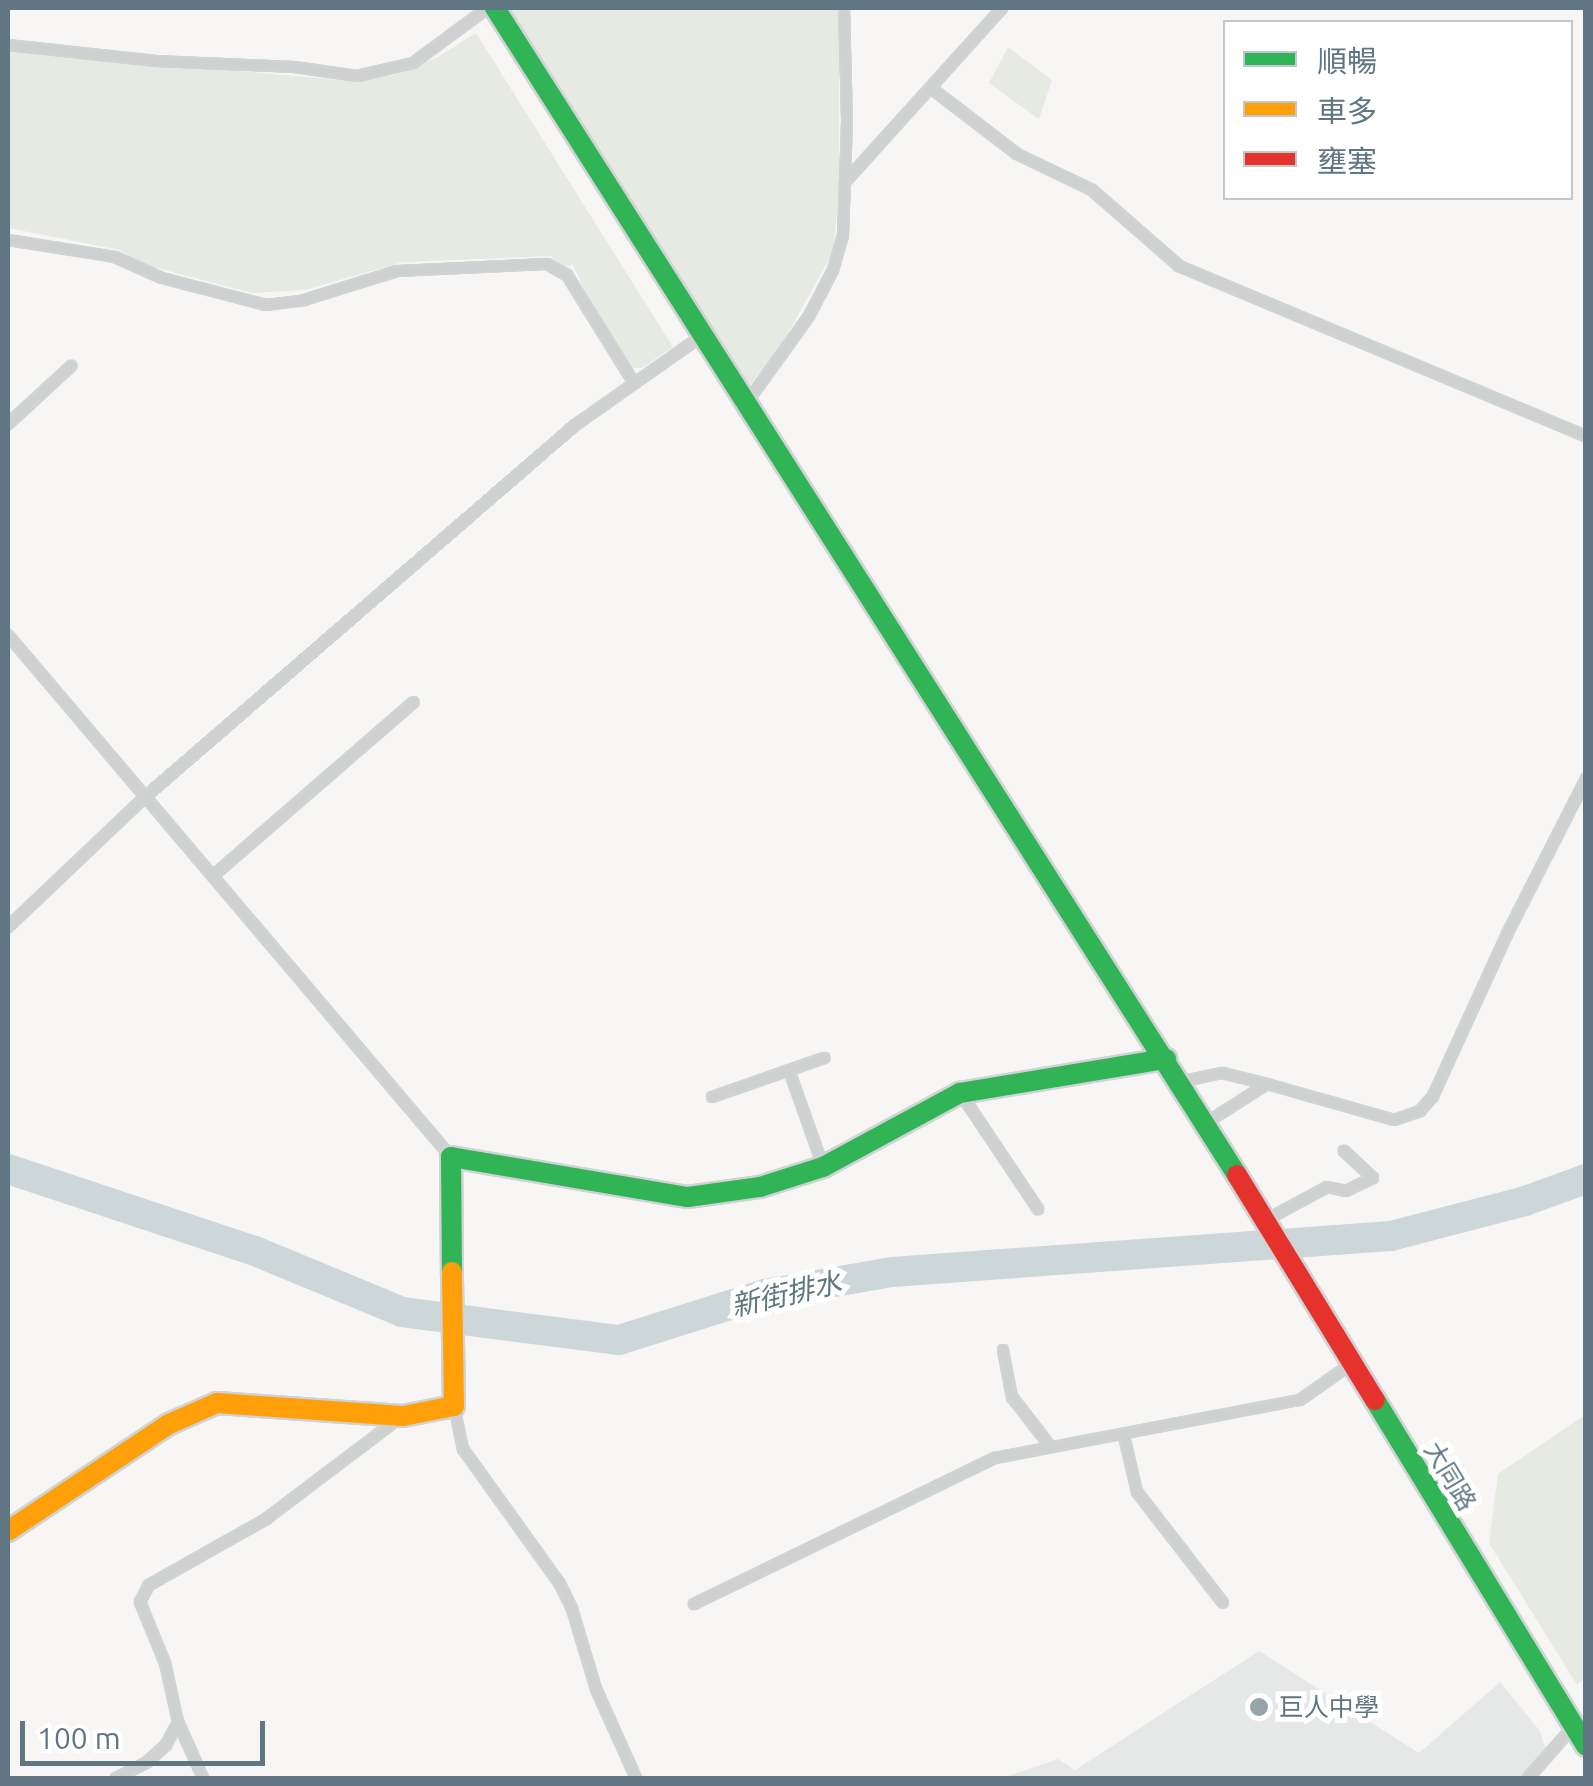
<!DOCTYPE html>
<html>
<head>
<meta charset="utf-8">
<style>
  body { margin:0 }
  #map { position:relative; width:1593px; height:1786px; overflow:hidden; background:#f7f6f5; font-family:Ubuntu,"Noto Sans TC",sans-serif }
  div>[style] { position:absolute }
  .built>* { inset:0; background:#e6e8e8 }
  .green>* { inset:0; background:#e7eae3 }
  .river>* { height:30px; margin:-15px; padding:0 15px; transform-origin:15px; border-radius:15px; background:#cdd7d9 }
  .roads { filter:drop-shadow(2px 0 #d0d3d4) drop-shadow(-2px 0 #d0d3d4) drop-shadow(0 2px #d0d3d4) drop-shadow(0 -2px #d0d3d4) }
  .lane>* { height:8px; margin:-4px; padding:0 4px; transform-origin:4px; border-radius:4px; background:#cfd0d0 }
  .fast>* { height:20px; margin:-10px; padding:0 10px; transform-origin:10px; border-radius:10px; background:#30b455 }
  .slow>* { height:20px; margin:-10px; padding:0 10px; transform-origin:10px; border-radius:10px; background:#ff9f0a }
  .jam>* { height:20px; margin:-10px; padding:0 10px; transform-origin:10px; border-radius:10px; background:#e5322d }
  .dots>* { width:28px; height:28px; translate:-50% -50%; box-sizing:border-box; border:5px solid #fff; border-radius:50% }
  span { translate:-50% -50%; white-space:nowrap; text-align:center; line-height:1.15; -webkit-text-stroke:10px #fff; paint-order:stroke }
  .street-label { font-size:25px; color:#607682 }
  .poi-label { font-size:25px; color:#607682 }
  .left { translate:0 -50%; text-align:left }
  .water-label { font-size:28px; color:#5b767c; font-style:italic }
  .frame { position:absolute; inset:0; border:10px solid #607682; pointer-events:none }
  .legend { position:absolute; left:1223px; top:20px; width:350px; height:180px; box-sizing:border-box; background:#fff; border:2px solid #bfc8cd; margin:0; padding:12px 18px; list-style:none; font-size:30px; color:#607682 }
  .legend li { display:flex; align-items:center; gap:20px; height:50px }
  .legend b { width:50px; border:2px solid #bfc8cd }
  .scale { position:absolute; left:20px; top:1721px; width:245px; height:45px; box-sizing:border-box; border:5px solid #607682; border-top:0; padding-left:12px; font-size:30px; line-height:35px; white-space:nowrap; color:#607682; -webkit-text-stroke:8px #fff; paint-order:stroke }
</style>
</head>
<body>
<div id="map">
  <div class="built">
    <i style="clip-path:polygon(1259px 1651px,1419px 1753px,1500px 1682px,1540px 1731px,1546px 1750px,1519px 1778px,1002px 1778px,1058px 1759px,1075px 1770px)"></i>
  </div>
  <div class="green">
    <i style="clip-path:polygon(509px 8px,839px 8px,839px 194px,833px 252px,782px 344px,750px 385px,666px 260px)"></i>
    <i style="clip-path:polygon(476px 33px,673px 347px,642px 368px,633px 368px,593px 308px,573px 265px,560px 268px,551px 256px,403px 262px,305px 290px,252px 293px,142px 264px,120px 250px,8px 228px,8px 50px,339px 80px,394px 75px,438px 57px)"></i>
    <i style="clip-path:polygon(1008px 47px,1052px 80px,1039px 119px,989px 83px)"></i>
    <i style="clip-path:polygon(1585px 1415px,1586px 1677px,1577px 1685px,1489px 1543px,1498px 1474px)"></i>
  </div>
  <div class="river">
    <i style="left:8px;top:1169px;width:260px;rotate:18.4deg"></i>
    <i style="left:255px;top:1251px;width:159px;rotate:22.5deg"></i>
    <i style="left:402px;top:1312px;width:219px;rotate:7.4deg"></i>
    <i style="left:619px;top:1340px;width:153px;rotate:-17.5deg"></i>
    <i style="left:765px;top:1294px;width:129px;rotate:-9.8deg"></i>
    <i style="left:892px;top:1272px;width:500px;rotate:-4.13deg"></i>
    <i style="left:1391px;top:1236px;width:138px;rotate:-14.6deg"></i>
    <i style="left:1525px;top:1201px;width:65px;rotate:-19.8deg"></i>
  </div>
  <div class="roads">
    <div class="lane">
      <i style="left:8px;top:45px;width:149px;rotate:6.2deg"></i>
      <i style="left:156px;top:61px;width:138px;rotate:2.5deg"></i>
      <i style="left:294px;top:67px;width:64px;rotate:8.1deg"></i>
      <i style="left:357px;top:76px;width:57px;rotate:-13.1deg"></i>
      <i style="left:413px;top:63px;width:93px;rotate:-36.3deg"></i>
      <i style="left:931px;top:88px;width:108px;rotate:37.5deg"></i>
      <i style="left:1017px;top:154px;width:83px;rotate:25.6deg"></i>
      <i style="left:1092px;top:190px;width:116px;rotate:41.1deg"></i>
      <i style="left:1179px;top:266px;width:441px;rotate:22.7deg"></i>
      <i style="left:845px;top:182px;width:234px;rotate:-47.9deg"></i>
      <i style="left:8px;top:240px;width:108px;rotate:9deg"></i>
      <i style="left:115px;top:257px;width:51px;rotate:24.1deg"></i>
      <i style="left:162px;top:278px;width:107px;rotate:14.6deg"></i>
      <i style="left:266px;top:305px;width:38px;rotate:-7deg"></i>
      <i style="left:304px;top:300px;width:97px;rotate:-17.3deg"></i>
      <i style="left:397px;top:271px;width:150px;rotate:-2.7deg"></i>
      <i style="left:547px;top:264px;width:23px;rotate:29deg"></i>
      <i style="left:567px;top:275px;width:127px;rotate:58.2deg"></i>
      <i style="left:748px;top:401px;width:105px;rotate:-54.3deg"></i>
      <i style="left:809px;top:316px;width:52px;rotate:-62.4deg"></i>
      <i style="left:833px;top:270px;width:35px;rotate:-74deg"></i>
      <i style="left:843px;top:236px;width:115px;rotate:-88deg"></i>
      <i style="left:847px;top:121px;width:113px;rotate:-91.5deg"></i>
      <i style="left:8px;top:424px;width:86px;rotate:-42.6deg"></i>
      <i style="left:8px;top:635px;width:685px;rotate:49.68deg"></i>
      <i style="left:214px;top:875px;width:264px;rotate:-40.9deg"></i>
      <i style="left:8px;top:927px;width:189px;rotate:-43.5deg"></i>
      <i style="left:145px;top:797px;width:567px;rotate:-40.85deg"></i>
      <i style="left:574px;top:426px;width:154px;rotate:-35.2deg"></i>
      <i style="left:789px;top:1070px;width:99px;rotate:70.5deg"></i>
      <i style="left:1184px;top:1081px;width:39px;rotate:-12deg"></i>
      <i style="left:1222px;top:1073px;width:46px;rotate:13.7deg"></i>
      <i style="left:712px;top:1097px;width:119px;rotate:-19.2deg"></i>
      <i style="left:963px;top:1097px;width:135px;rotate:56.2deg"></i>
      <i style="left:1209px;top:1121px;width:69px;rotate:-32.5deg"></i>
      <i style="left:1267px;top:1084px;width:132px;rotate:15.8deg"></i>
      <i style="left:1394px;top:1120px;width:28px;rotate:-19deg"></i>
      <i style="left:1420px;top:1111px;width:20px;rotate:-49deg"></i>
      <i style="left:1433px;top:1096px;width:178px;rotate:-65.4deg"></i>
      <i style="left:1507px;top:934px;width:174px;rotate:-63deg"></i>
      <i style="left:1266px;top:1220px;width:69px;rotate:-28.4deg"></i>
      <i style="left:1327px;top:1187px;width:19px;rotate:12deg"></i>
      <i style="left:1346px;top:1191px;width:30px;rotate:-26deg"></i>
      <i style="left:1373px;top:1178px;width:40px;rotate:-137deg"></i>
      <i style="left:1003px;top:1350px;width:48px;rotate:79.2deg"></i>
      <i style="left:1012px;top:1397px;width:62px;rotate:52.2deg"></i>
      <i style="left:454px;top:1406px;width:44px;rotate:78.2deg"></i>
      <i style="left:463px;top:1449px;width:166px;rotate:54.3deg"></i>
      <i style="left:560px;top:1584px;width:28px;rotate:64deg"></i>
      <i style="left:572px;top:1609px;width:84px;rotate:73.3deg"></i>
      <i style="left:596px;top:1689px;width:98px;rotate:65.8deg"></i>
      <i style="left:1124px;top:1436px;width:57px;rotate:76.9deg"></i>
      <i style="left:1137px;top:1492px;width:140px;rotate:52.2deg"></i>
      <i style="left:694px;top:1604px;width:335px;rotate:-25.9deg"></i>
      <i style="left:995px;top:1458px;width:310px;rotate:-10.8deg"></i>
      <i style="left:1300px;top:1400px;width:62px;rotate:-35.2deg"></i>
      <i style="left:178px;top:1722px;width:61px;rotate:65.9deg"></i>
      <i style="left:116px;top:1778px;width:34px;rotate:-27deg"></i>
      <i style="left:146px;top:1763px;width:27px;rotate:-42deg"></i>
      <i style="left:166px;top:1745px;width:26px;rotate:-62deg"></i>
      <i style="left:178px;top:1722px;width:60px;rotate:-102.4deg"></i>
      <i style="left:165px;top:1663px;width:66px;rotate:-112.3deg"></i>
      <i style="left:140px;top:1602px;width:19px;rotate:-62deg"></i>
      <i style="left:149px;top:1585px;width:134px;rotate:-29.4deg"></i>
      <i style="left:266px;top:1519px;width:164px;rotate:-37.1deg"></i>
      <i style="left:1528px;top:1778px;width:68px;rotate:-48.6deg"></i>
    </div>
    <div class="fast">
      <i style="left:495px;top:8px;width:1383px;rotate:57.55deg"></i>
      <i style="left:452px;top:1272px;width:115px;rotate:-90.5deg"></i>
      <i style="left:451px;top:1157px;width:240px;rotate:9.6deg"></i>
      <i style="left:688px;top:1197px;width:73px;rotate:-7.9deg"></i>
      <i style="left:760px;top:1187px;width:66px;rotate:-17.6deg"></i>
      <i style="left:823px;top:1167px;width:156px;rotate:-28.4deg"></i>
      <i style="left:960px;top:1093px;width:209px;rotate:-9.4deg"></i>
      <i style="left:1375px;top:1400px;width:405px;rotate:58.6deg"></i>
    </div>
    <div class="slow">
      <i style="left:8px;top:1531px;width:193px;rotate:-33.6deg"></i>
      <i style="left:169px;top:1424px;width:52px;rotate:-23.6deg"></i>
      <i style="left:217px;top:1403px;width:186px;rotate:4deg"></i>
      <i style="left:403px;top:1416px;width:52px;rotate:-11.1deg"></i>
      <i style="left:454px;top:1406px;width:134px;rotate:-90.9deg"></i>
    </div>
    <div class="jam">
      <i style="left:1237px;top:1175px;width:264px;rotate:58.5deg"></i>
    </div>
  </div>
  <div class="dots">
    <i style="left:1259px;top:1707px;background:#95a3aa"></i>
  </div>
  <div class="street-label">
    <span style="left:1450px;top:1476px;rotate:59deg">大同路</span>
  </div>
  <div class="poi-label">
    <span class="left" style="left:1279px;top:1707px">巨人中學</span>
  </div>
  <div class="water-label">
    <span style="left:786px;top:1294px;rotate:-13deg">新街排水</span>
  </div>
  <div class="frame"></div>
  <ul class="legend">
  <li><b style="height:12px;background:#30b455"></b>順暢</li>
  <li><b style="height:12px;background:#ff9f0a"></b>車多</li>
  <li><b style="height:12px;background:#e5322d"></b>壅塞</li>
  </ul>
  <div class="scale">100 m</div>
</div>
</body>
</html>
